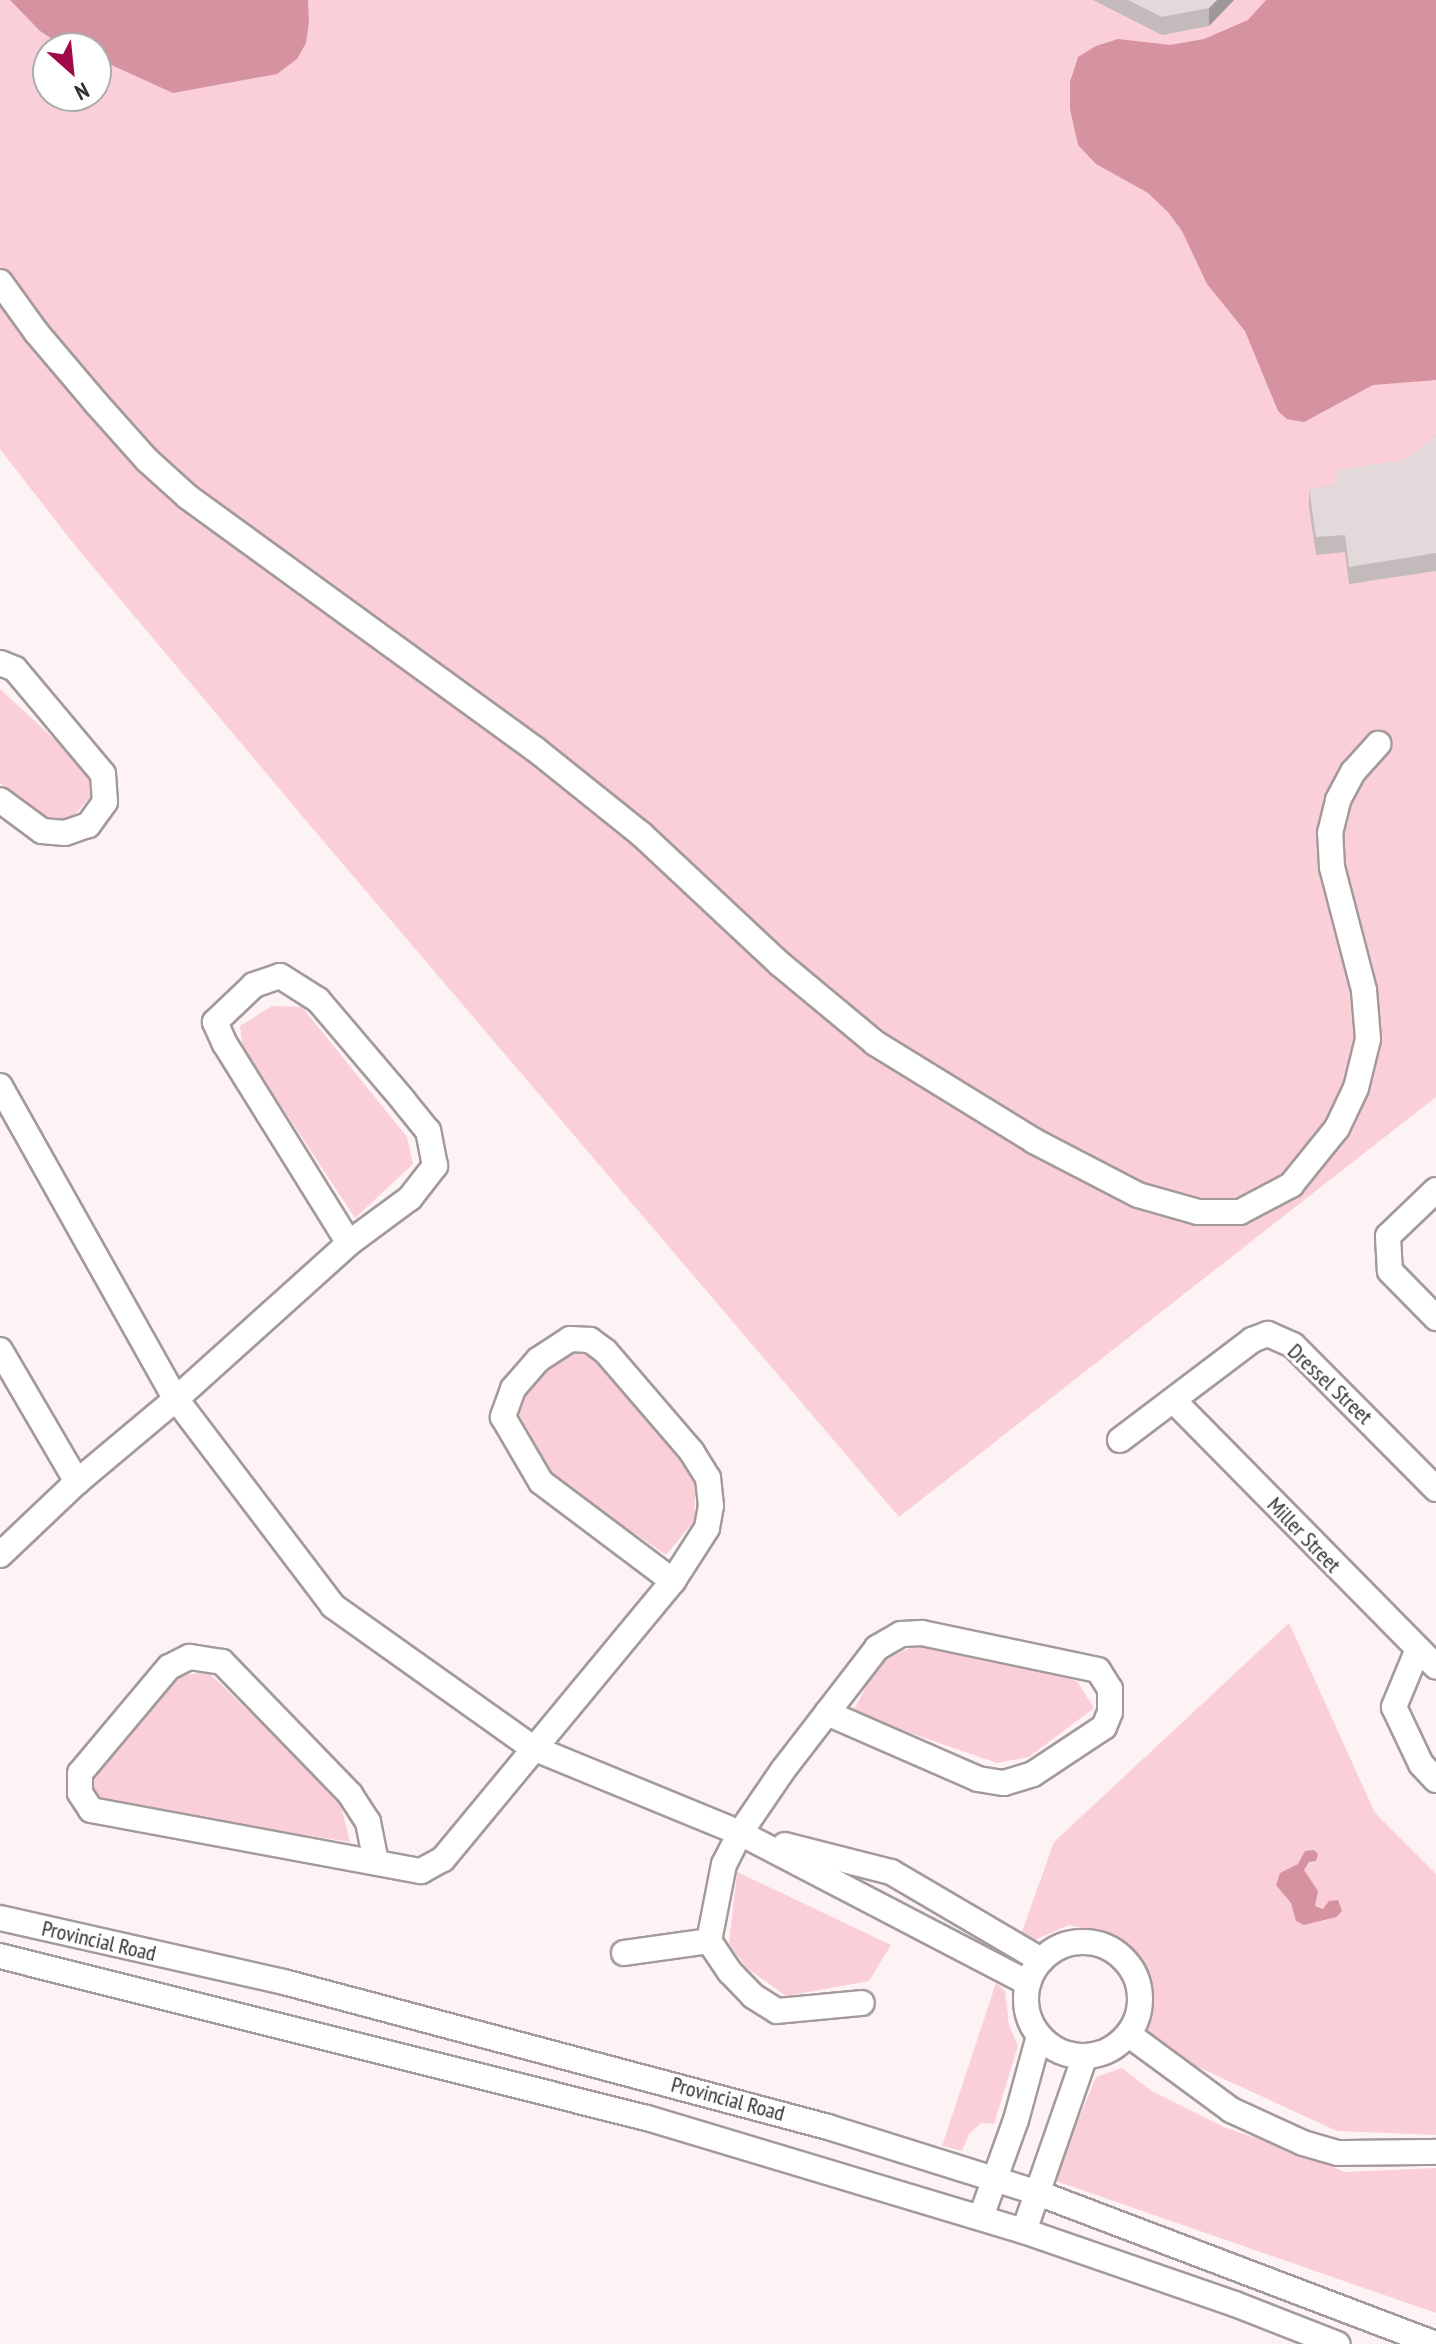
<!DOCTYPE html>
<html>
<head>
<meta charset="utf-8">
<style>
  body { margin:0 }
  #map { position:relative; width:1436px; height:2344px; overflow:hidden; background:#fdf3f5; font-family:"PT Sans Narrow",sans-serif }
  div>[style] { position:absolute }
  .green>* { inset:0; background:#fbcfd7 }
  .water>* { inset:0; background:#d592a0 }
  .roads { filter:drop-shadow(2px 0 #a49a9c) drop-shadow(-2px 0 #a49a9c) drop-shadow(0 2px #a49a9c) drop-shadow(0 -2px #a49a9c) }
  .minor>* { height:24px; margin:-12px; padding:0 12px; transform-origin:12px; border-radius:12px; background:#fff }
  .minor>.ring { margin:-12px; padding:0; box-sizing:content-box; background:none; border:24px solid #fff; border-radius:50% }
  .wall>* { inset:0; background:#c3babb }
  .shaded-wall>* { inset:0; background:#9f9799 }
  .building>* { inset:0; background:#e3d8da }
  span { translate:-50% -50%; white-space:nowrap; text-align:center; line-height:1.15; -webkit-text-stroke:6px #fff; paint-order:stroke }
  .street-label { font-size:22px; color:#343031 }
  .north { position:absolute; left:32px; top:32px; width:80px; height:80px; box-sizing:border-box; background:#fff; border:2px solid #aeacad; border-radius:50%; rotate:153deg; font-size:22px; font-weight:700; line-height:32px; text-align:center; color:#343031 }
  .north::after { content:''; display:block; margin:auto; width:28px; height:36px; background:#a1094a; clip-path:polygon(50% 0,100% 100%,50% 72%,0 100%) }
</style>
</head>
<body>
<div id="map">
  <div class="green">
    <i style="clip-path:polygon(evenodd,0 0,1436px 0,1436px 1097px,899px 1517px,308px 823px,73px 543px,0 449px,0 0,48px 48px,96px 48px,96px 96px,48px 96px,48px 48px)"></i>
    <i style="clip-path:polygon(0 689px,91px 773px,93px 794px,70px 820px,45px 818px,0 783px)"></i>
    <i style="clip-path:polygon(272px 1006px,302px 1007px,407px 1137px,413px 1164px,355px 1218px,243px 1048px,240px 1026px)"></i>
    <i style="clip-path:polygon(578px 1350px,602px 1356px,695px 1476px,695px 1520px,666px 1555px,548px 1474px,512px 1420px,538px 1367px)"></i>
    <i style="clip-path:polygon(1289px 1623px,1375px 1813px,1436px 1874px,1436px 2135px,1337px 2131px,1176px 2057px,1143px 2033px,1151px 2014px,1150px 1991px,1136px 1964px,1113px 1937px,1069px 1925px,1030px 1942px,1019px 1940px,1054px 1842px)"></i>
    <i style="clip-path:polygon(924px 1642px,1077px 1681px,1094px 1708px,1029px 1757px,997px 1763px,852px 1713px,880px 1661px)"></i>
    <i style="clip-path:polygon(208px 1672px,339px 1798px,350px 1842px,102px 1804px,89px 1784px,177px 1676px)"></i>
    <i style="clip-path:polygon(737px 1872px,891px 1945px,869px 1981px,786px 1996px,747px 1968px,729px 1944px)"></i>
    <i style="clip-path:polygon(996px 1983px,1005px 1991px,1009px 2025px,1018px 2046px,994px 2124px,981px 2123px,969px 2134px,962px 2151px,942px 2146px)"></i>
    <i style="clip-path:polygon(1122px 2068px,1150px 2090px,1226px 2128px,1302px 2153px,1345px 2172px,1436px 2168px,1436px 2313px,1053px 2180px,1096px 2077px)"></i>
  </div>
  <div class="water">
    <i style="clip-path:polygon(10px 0,308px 0,309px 22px,306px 43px,297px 59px,277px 74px,173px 93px,96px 58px,96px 48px,66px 48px,40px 31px)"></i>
    <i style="clip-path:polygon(1266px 0,1436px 0,1436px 380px,1373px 385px,1304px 422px,1287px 419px,1278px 411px,1245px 331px,1207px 284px,1182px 231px,1168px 212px,1148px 193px,1096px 164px,1078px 145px,1070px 109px,1070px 82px,1078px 57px,1096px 46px,1118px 39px,1170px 45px,1204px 39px,1248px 20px)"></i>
    <i style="clip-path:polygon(1314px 1850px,1318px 1854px,1316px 1861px,1309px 1862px,1304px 1870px,1318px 1891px,1315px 1906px,1323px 1909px,1329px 1901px,1338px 1900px,1342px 1911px,1336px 1917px,1304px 1925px,1296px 1921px,1291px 1903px,1276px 1885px,1280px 1873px,1298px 1864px,1305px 1851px)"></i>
  </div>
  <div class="roads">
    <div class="minor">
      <i style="left:0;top:282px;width:62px;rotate:54.2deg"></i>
      <i style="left:36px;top:332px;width:94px;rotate:49.7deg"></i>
      <i style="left:97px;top:404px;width:75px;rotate:48.2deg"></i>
      <i style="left:147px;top:460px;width:55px;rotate:42.1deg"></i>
      <i style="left:188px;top:497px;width:429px;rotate:36deg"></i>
      <i style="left:535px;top:749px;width:136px;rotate:38.7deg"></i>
      <i style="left:641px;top:834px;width:190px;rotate:43.1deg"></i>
      <i style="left:780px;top:964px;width:124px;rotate:39.7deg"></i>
      <i style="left:875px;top:1043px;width:187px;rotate:31.6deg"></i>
      <i style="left:1034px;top:1141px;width:117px;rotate:27.4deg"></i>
      <i style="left:1138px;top:1195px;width:62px;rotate:15.8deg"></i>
      <i style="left:1198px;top:1212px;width:42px"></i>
      <i style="left:1240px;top:1212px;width:58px;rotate:-27.9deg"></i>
      <i style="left:1291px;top:1185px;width:73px;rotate:-51.1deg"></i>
      <i style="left:1337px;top:1128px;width:44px;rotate:-64.6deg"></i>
      <i style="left:1356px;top:1088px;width:50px;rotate:-76.2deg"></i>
      <i style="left:1368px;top:1039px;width:49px;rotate:-94.7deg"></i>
      <i style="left:1364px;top:990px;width:127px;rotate:-104.6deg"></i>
      <i style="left:1332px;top:867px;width:34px;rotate:-93deg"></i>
      <i style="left:1330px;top:833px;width:34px;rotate:-76deg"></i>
      <i style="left:1338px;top:800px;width:32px;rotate:-62deg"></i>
      <i style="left:1353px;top:772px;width:38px;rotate:-48deg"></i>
      <i style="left:0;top:663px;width:16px;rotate:22deg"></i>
      <i style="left:15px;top:669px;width:137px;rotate:50deg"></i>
      <i style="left:103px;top:774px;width:28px;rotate:86deg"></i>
      <i style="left:105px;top:802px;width:29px;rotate:126deg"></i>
      <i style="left:88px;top:825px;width:24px;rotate:161deg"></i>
      <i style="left:65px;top:833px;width:23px;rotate:-175deg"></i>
      <i style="left:42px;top:831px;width:52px;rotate:-143.6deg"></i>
      <i style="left:0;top:1086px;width:359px;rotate:60.7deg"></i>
      <i style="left:176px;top:1399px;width:260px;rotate:52.8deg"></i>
      <i style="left:333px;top:1606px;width:245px;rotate:35.4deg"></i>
      <i style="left:533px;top:1748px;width:224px;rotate:22.3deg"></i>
      <i style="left:740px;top:1833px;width:325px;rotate:27.5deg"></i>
      <i style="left:1436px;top:1190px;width:66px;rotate:136.2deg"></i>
      <i style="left:1388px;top:1236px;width:35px;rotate:87deg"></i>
      <i style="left:1390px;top:1271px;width:66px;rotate:45.6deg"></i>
      <i style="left:0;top:1350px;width:153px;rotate:59.7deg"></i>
      <i style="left:1174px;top:1401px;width:373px;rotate:45.4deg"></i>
      <i style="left:1120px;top:1440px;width:166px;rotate:-37.1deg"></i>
      <i style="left:1252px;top:1340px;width:17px;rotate:-21deg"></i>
      <i style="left:1268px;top:1334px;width:27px;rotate:24deg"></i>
      <i style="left:1293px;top:1345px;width:203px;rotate:45.2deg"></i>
      <i style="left:0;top:1555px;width:106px;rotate:-43.5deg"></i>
      <i style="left:77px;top:1482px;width:129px;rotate:-40deg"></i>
      <i style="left:176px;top:1399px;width:233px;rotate:-42deg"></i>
      <i style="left:349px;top:1243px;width:76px;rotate:-36.4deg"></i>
      <i style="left:410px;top:1198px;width:41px;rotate:-52deg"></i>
      <i style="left:435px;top:1166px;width:36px;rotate:-101deg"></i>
      <i style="left:428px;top:1131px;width:38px;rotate:-129deg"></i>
      <i style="left:404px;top:1101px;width:133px;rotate:-130.4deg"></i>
      <i style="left:318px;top:1000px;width:45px;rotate:-147.7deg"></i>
      <i style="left:280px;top:976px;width:28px;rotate:161deg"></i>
      <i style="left:254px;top:985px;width:54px;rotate:136.5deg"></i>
      <i style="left:215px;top:1022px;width:24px;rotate:66deg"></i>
      <i style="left:225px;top:1044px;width:234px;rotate:58.1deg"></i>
      <i style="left:1418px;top:1649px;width:63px;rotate:112.5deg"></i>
      <i style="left:1394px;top:1707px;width:63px;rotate:64.7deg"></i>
      <i style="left:1421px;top:1764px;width:22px;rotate:47deg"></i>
      <i style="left:827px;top:1713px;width:165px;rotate:23.6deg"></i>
      <i style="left:978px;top:1779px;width:26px;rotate:9deg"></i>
      <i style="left:1004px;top:1783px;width:30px;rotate:-17deg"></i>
      <i style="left:1033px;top:1774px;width:85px;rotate:-33.5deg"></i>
      <i style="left:1104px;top:1727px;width:16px;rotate:-68deg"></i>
      <i style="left:1110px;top:1712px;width:23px;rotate:-90deg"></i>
      <i style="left:1110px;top:1689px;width:22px;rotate:-122deg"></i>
      <i style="left:1098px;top:1670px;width:180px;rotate:-168.1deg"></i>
      <i style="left:922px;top:1633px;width:21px;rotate:177deg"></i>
      <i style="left:901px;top:1634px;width:28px;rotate:150deg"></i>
      <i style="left:877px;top:1648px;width:82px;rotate:127.6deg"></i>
      <i style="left:827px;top:1713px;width:72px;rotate:127.7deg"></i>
      <i style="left:783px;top:1770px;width:76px;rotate:124.3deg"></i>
      <i style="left:740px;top:1833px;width:35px;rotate:117deg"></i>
      <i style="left:724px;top:1864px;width:78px;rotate:101deg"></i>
      <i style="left:709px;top:1941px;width:37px;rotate:56deg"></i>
      <i style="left:730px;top:1972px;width:33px;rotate:46deg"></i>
      <i style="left:753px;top:1996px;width:28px;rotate:32deg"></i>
      <i style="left:777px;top:2011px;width:85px;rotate:-5.4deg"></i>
      <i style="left:785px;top:1845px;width:109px;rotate:14.3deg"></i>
      <i style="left:891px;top:1872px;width:174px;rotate:30.4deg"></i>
      <i style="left:376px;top:1862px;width:41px;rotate:-101.3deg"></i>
      <i style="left:368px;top:1822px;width:33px;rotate:-123deg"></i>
      <i style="left:350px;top:1794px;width:184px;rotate:-134.1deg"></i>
      <i style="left:222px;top:1662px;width:33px;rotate:-171deg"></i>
      <i style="left:189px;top:1657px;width:22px;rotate:153deg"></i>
      <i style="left:169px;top:1667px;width:138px;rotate:130deg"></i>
      <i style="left:80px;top:1773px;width:20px;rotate:90deg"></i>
      <i style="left:80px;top:1793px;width:20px;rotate:57deg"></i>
      <i style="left:91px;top:1810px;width:336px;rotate:10.5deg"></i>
      <i style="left:421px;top:1871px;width:25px;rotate:-29deg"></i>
      <i style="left:443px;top:1859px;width:361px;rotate:-50.4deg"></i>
      <i style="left:673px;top:1581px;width:63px;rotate:-57.3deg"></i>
      <i style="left:707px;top:1528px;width:22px;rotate:-80deg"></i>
      <i style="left:711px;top:1506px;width:28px;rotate:-96deg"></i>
      <i style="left:708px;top:1478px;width:31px;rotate:-122deg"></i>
      <i style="left:692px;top:1452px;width:133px;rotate:-130.7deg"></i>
      <i style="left:605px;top:1351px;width:19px;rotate:-144deg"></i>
      <i style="left:590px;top:1340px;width:20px;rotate:-177deg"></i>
      <i style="left:570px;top:1339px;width:38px;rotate:147deg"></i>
      <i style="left:538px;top:1360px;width:38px;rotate:131deg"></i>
      <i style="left:513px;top:1389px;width:30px;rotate:110deg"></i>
      <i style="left:503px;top:1417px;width:75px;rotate:59.7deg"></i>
      <i style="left:541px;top:1482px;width:165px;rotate:36.9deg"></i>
      <i style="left:0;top:1918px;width:291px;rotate:12.7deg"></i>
      <i style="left:284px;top:1982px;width:563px;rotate:14.92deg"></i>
      <i style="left:828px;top:2127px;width:220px;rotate:17.4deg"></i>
      <i style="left:1038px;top:2193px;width:426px;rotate:20.8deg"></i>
      <i class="ring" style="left:1026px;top:1942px;width:90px;height:90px"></i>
      <i style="left:624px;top:1953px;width:86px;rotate:-8deg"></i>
      <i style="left:0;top:1956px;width:667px;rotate:14.06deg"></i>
      <i style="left:647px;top:2118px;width:394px;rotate:16.7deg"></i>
      <i style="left:1024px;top:2231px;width:223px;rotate:19.1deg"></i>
      <i style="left:1235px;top:2304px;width:110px;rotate:21.4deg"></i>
      <i style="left:1128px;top:2034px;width:128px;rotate:36.4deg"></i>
      <i style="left:1231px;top:2110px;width:79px;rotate:24.6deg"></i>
      <i style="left:1303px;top:2143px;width:36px;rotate:16deg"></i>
      <i style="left:1338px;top:2153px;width:98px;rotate:-0.6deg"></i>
      <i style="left:981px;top:2217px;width:103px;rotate:-70.2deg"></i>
      <i style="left:1016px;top:2120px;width:87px;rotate:-74.7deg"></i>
      <i style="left:1024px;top:2231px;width:185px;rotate:-70.8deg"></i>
    </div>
  </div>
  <div class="wall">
    <i style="clip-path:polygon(1093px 0,1234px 0,1209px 26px,1162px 35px)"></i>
    <i style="clip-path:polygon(1436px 435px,1436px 571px,1349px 584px,1345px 552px,1316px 555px,1309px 507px,1309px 489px,1336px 485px,1404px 460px)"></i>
  </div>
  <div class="shaded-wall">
    <i style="clip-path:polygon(1217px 0,1234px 0,1209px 26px,1209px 8px)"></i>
  </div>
  <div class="building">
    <i style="clip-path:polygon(1128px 0,1217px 0,1209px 8px,1162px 17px)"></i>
    <i style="clip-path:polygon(1436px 435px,1436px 553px,1349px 567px,1345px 535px,1316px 537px,1309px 489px,1336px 485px,1337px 470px,1404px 460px)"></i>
  </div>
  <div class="street-label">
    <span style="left:1330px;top:1384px;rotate:43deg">Dressel Street</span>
    <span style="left:1304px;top:1535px;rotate:46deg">Miller Street</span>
    <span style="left:99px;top:1941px;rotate:13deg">Provincial Road</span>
    <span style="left:728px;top:2099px;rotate:15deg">Provincial Road</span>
  </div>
  <div class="north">N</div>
</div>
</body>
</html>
